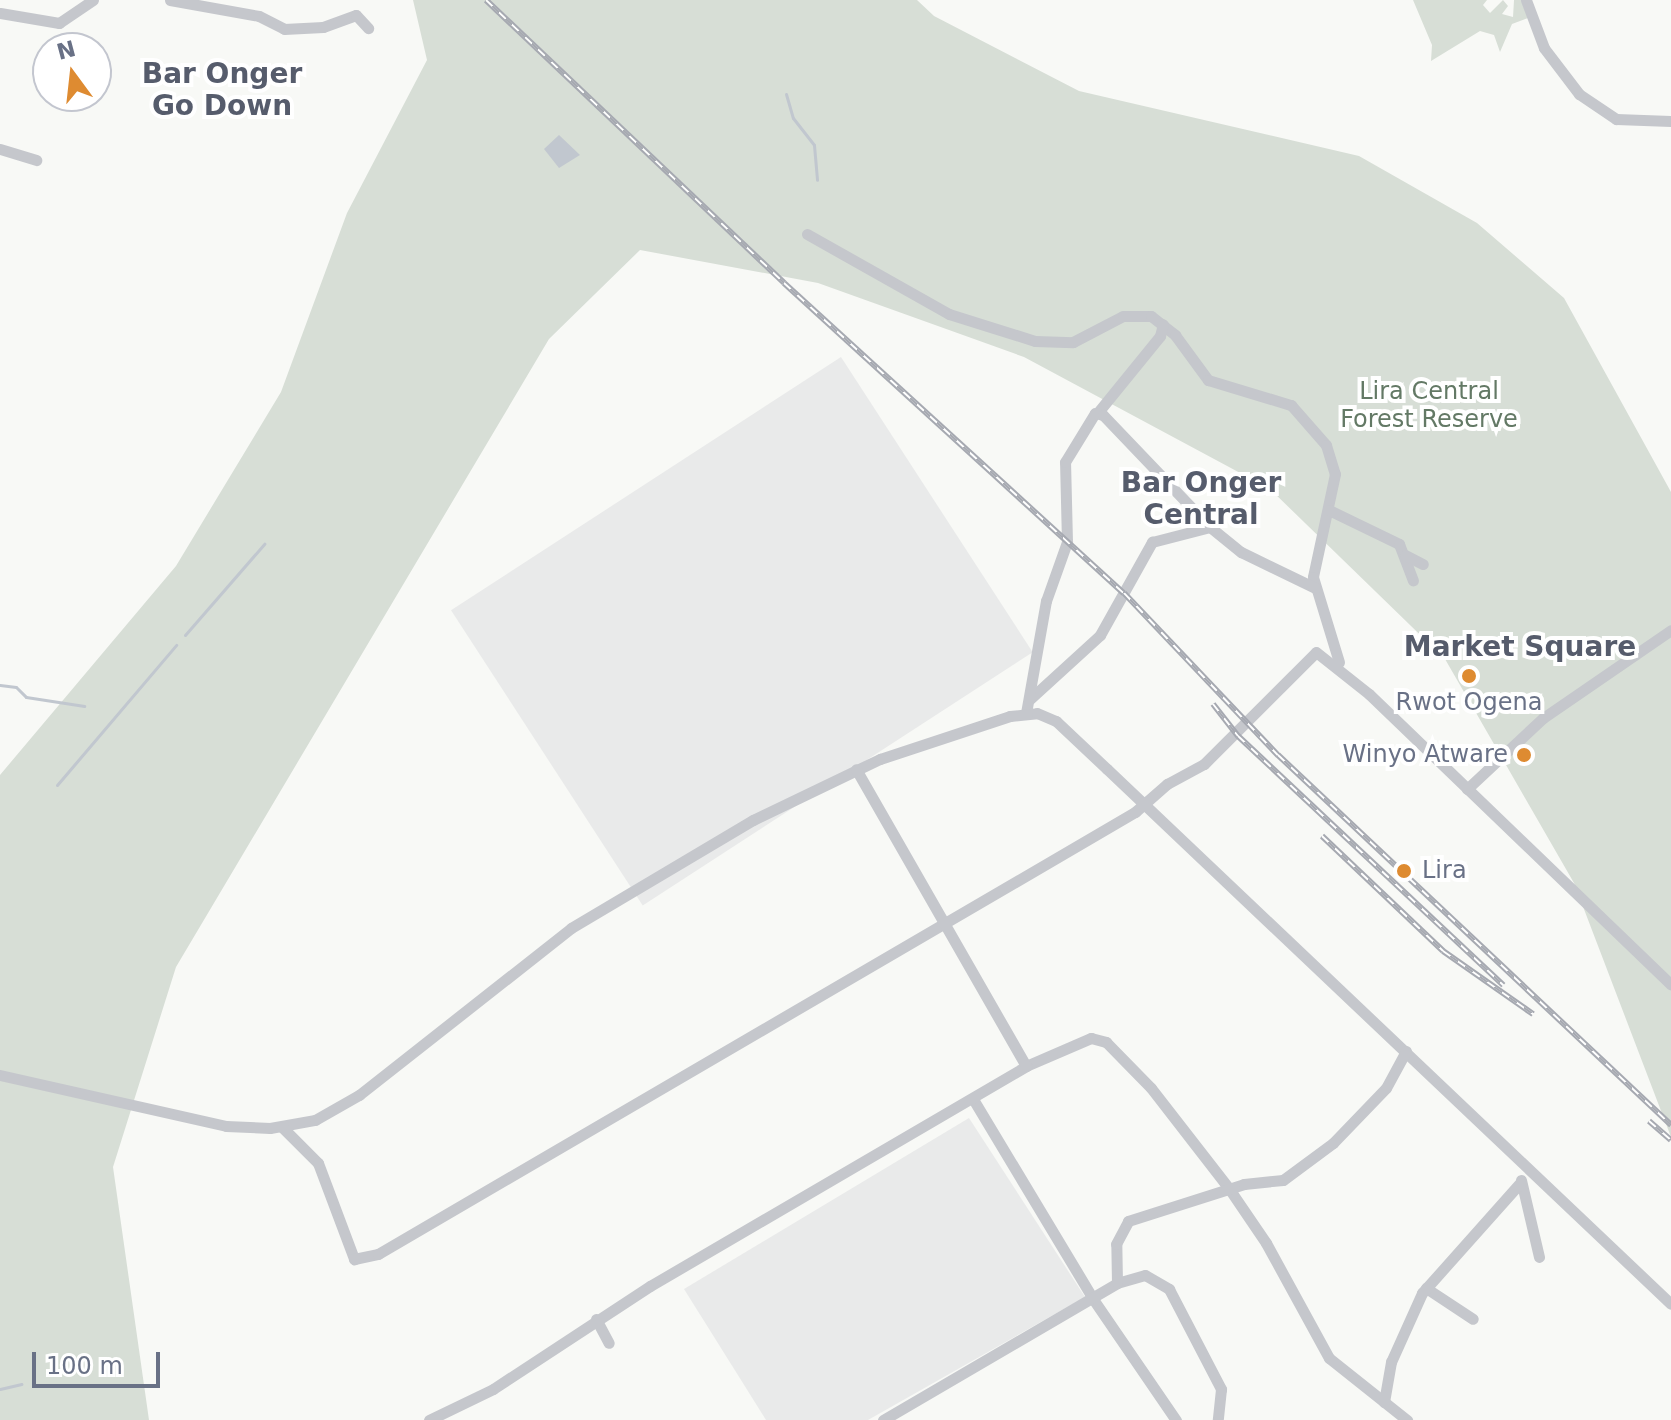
<!DOCTYPE html>
<html>
<head>
<meta charset="utf-8">
<style>
  body { margin:0 }
  #map { position:relative; width:1671px; height:1420px; overflow:hidden; background:#f8f9f6; font-family:"DejaVu Sans",sans-serif }
  div>[style] { position:absolute }
  .built>* { inset:0; background:#e9eaea; transform-origin:0 0 }
  .green>* { inset:0; background:#d7ded6 }
  .water>* { inset:0; background:#c1c7cf }
  .stream>* { height:3px; margin:-1.5px; padding:0 1.5px; transform-origin:1.5px; border-radius:1.5px; background:#c1c7cf }
  .minor>* { height:11px; margin:-5.5px; padding:0 5.5px; transform-origin:5.5px; border-radius:5.5px; background:#c5c7cc }
  .rail>* { height:6px; margin-top:-3px; transform-origin:0; background:repeating-linear-gradient(90deg,#fff 0 9px,#a6a9b1 0 18px); box-sizing:border-box; border-block:2px solid #a6a9b1 }
  .dots>* { width:22px; height:22px; translate:-50% -50%; box-sizing:border-box; border:4px solid #fff; border-radius:50% }
  span { translate:-50% -50%; white-space:nowrap; text-align:center; line-height:1.15; -webkit-text-stroke:8px #fff; paint-order:stroke }
  .park-label { font-size:24px; color:#637965 }
  .poi-label { font-size:24px; color:#697186 }
  .right { translate:-100% -50%; text-align:right }
  .left { translate:0 -50%; text-align:left }
  .quarter-label { font-size:28px; color:#565c6c; font-weight:700 }
  .north { position:absolute; left:32px; top:32px; width:80px; height:80px; box-sizing:border-box; background:#fff; border:2px solid #c3c6cf; border-radius:50%; rotate:345deg; font-size:22px; font-weight:700; line-height:32px; text-align:center; color:#697186 }
  .north::after { content:''; display:block; margin:auto; width:28px; height:36px; background:#de8b31; clip-path:polygon(50% 0,100% 100%,50% 72%,0 100%) }
  .scale { position:absolute; left:32px; top:1352px; width:128px; height:36px; box-sizing:border-box; border:4px solid #697186; border-top:0; padding-left:10px; font-size:24px; line-height:28px; white-space:nowrap; color:#697186; -webkit-text-stroke:6px #fff; paint-order:stroke }
</style>
</head>
<body>
<div id="map">
  <div class="built">
    <i style="left:841px;top:357px;width:352px;height:465px;rotate:57deg"></i>
    <i style="clip-path:polygon(969px 1118px,1085px 1297px,868px 1420px,766px 1420px,684px 1289px)"></i>
  </div>
  <div class="green">
    <i style="clip-path:polygon(413px 0,917px 0,934px 16px,1079px 91px,1359px 156px,1477px 223px,1564px 298px,1671px 492px,1671px 1137px,1574px 883px,1445px 659px,1270px 489px,1024px 357px,818px 283px,640px 250px,549px 339px,176px 967px,113px 1167px,149px 1420px,0 1420px,0 775px,176px 566px,281px 392px,347px 213px,427px 60px)"></i>
    <i style="clip-path:polygon(1413px 0,1487px 0,1483px 5px,1490px 13px,1503px 0,1508px 6px,1502px 14px,1513px 17px,1514px 0,1521px 0,1528px 18px,1512px 24px,1500px 52px,1494px 35px,1480px 31px,1431px 61px,1432px 45px)"></i>
  </div>
  <div class="water">
    <i style="clip-path:polygon(559px 135px,580px 155px,559px 168px,544px 149px)"></i>
  </div>
  <div class="stream">
    <i style="left:786px;top:94px;width:25px;rotate:74deg"></i>
    <i style="left:793px;top:118px;width:34px;rotate:52deg"></i>
    <i style="left:814px;top:145px;width:35px;rotate:85deg"></i>
    <i style="left:185px;top:635px;width:121px;rotate:-49deg"></i>
    <i style="left:0;top:685px;width:16px;rotate:7deg"></i>
    <i style="left:16px;top:687px;width:14px;rotate:45deg"></i>
    <i style="left:26px;top:697px;width:59px;rotate:8.8deg"></i>
    <i style="left:57px;top:785px;width:184px;rotate:-49.6deg"></i>
    <i style="left:0;top:1389px;width:22px;rotate:-13deg"></i>
  </div>
  <div class="minor">
    <i style="left:170px;top:0;width:90px;rotate:10.2deg"></i>
    <i style="left:259px;top:16px;width:28px;rotate:27deg"></i>
    <i style="left:284px;top:29px;width:39px;rotate:-3deg"></i>
    <i style="left:323px;top:27px;width:35px;rotate:-20deg"></i>
    <i style="left:356px;top:15px;width:18px;rotate:47deg"></i>
    <i style="left:1526px;top:0;width:51px;rotate:69.4deg"></i>
    <i style="left:1544px;top:48px;width:58px;rotate:52.7deg"></i>
    <i style="left:1579px;top:94px;width:45px;rotate:34deg"></i>
    <i style="left:1616px;top:119px;width:55px;rotate:2.1deg"></i>
    <i style="left:0;top:13px;width:60px;rotate:9.6deg"></i>
    <i style="left:59px;top:23px;width:41px;rotate:-34.1deg"></i>
    <i style="left:0;top:149px;width:38px;rotate:17deg"></i>
    <i style="left:807px;top:234px;width:163px;rotate:29.4deg"></i>
    <i style="left:949px;top:314px;width:90px;rotate:17.4deg"></i>
    <i style="left:1035px;top:341px;width:38px;rotate:2deg"></i>
    <i style="left:1073px;top:342px;width:56px;rotate:-27.5deg"></i>
    <i style="left:1123px;top:316px;width:28px"></i>
    <i style="left:1151px;top:316px;width:31px;rotate:38deg"></i>
    <i style="left:1175px;top:335px;width:56px;rotate:53.7deg"></i>
    <i style="left:1208px;top:380px;width:87px;rotate:16.8deg"></i>
    <i style="left:1291px;top:405px;width:53px;rotate:48.8deg"></i>
    <i style="left:1326px;top:445px;width:30px;rotate:73deg"></i>
    <i style="left:1335px;top:474px;width:105px;rotate:102.1deg"></i>
    <i style="left:1313px;top:577px;width:89px;rotate:73deg"></i>
    <i style="left:1099px;top:411px;width:97px;rotate:-50.9deg"></i>
    <i style="left:1160px;top:336px;width:12px;rotate:-76deg"></i>
    <i style="left:1329px;top:510px;width:78px;rotate:25.9deg"></i>
    <i style="left:1399px;top:544px;width:39px;rotate:69deg"></i>
    <i style="left:1405px;top:555px;width:20px;rotate:27deg"></i>
    <i style="left:1030px;top:699px;width:95px;rotate:-42.4deg"></i>
    <i style="left:1100px;top:635px;width:107px;rotate:-60.8deg"></i>
    <i style="left:1152px;top:542px;width:60px;rotate:-14.5deg"></i>
    <i style="left:1026px;top:713px;width:114px;rotate:-79.9deg"></i>
    <i style="left:1046px;top:601px;width:63px;rotate:-70.4deg"></i>
    <i style="left:1067px;top:542px;width:80px;rotate:-91.4deg"></i>
    <i style="left:1065px;top:462px;width:57px;rotate:-58.5deg"></i>
    <i style="left:1095px;top:413px;width:8px;rotate:14deg"></i>
    <i style="left:1103px;top:415px;width:155px;rotate:46.3deg"></i>
    <i style="left:1210px;top:527px;width:40px;rotate:39deg"></i>
    <i style="left:1241px;top:552px;width:82px;rotate:25.9deg"></i>
    <i style="left:1467px;top:789px;width:104px;rotate:-43.1deg"></i>
    <i style="left:1543px;top:718px;width:155px;rotate:-34.5deg"></i>
    <i style="left:1026px;top:1066px;width:71px;rotate:-23.3deg"></i>
    <i style="left:1091px;top:1038px;width:16px;rotate:15deg"></i>
    <i style="left:1106px;top:1042px;width:64px;rotate:45.6deg"></i>
    <i style="left:1151px;top:1088px;width:129px;rotate:52.2deg"></i>
    <i style="left:1230px;top:1190px;width:64px;rotate:55.8deg"></i>
    <i style="left:1266px;top:1243px;width:131px;rotate:61.3deg"></i>
    <i style="left:1329px;top:1358px;width:100px;rotate:38.5deg"></i>
    <i style="left:0;top:1075px;width:232px;rotate:12.7deg"></i>
    <i style="left:226px;top:1126px;width:44px;rotate:2.6deg"></i>
    <i style="left:270px;top:1128px;width:46px;rotate:-10.1deg"></i>
    <i style="left:315px;top:1120px;width:51px;rotate:-29.6deg"></i>
    <i style="left:359px;top:1095px;width:270px;rotate:-38.2deg"></i>
    <i style="left:571px;top:928px;width:212px;rotate:-30.7deg"></i>
    <i style="left:753px;top:820px;width:141px;rotate:-25.7deg"></i>
    <i style="left:880px;top:759px;width:137px;rotate:-18.3deg"></i>
    <i style="left:1010px;top:716px;width:27px;rotate:-6deg"></i>
    <i style="left:1037px;top:713px;width:21px;rotate:23deg"></i>
    <i style="left:1056px;top:721px;width:70px;rotate:43.3deg"></i>
    <i style="left:1107px;top:769px;width:777px;rotate:43.49deg"></i>
    <i style="left:973px;top:1099px;width:233px;rotate:59deg"></i>
    <i style="left:1093px;top:1299px;width:147px;rotate:55.6deg"></i>
    <i style="left:282px;top:1127px;width:51px;rotate:45deg"></i>
    <i style="left:318px;top:1163px;width:103px;rotate:69.4deg"></i>
    <i style="left:354px;top:1259px;width:25px;rotate:-12deg"></i>
    <i style="left:378px;top:1254px;width:877px;rotate:-30.28deg"></i>
    <i style="left:1135px;top:812px;width:43px;rotate:-41.2deg"></i>
    <i style="left:1167px;top:784px;width:42px;rotate:-28.4deg"></i>
    <i style="left:1204px;top:764px;width:158px;rotate:-45deg"></i>
    <i style="left:1316px;top:652px;width:68px;rotate:38.4deg"></i>
    <i style="left:1369px;top:694px;width:419px;rotate:43.9deg"></i>
    <i style="left:1521px;top:1180px;width:79px;rotate:76.8deg"></i>
    <i style="left:1117px;top:1283px;width:29px;rotate:-16deg"></i>
    <i style="left:1145px;top:1275px;width:28px;rotate:30deg"></i>
    <i style="left:1169px;top:1289px;width:113px;rotate:62.5deg"></i>
    <i style="left:1221px;top:1389px;width:31px;rotate:96deg"></i>
    <i style="left:1426px;top:1288px;width:56px;rotate:33.4deg"></i>
    <i style="left:596px;top:1319px;width:27px;rotate:62deg"></i>
    <i style="left:1384px;top:1402px;width:41px;rotate:-80.1deg"></i>
    <i style="left:1391px;top:1362px;width:76px;rotate:-65.8deg"></i>
    <i style="left:1422px;top:1293px;width:147px;rotate:-48.3deg"></i>
    <i style="left:429px;top:1420px;width:71px;rotate:-25.8deg"></i>
    <i style="left:493px;top:1389px;width:188px;rotate:-33.3deg"></i>
    <i style="left:650px;top:1286px;width:436px;rotate:-30.3deg"></i>
    <i style="left:1026px;top:1066px;width:342px;rotate:-119.8deg"></i>
    <i style="left:883px;top:1420px;width:271px;rotate:-30.3deg"></i>
    <i style="left:1117px;top:1283px;width:39px;rotate:-91deg"></i>
    <i style="left:1116px;top:1244px;width:26px;rotate:-62deg"></i>
    <i style="left:1128px;top:1221px;width:122px;rotate:-17.7deg"></i>
    <i style="left:1244px;top:1184px;width:39px;rotate:-6deg"></i>
    <i style="left:1283px;top:1180px;width:62px;rotate:-36.5deg"></i>
    <i style="left:1333px;top:1143px;width:76px;rotate:-46.1deg"></i>
    <i style="left:1386px;top:1088px;width:42px;rotate:-61.6deg"></i>
  </div>
  <div class="rail">
    <i style="left:486px;top:0;width:411px;rotate:43.5deg"></i>
    <i style="left:784px;top:283px;width:460px;rotate:42.4deg"></i>
    <i style="left:1124px;top:593px;width:224px;rotate:46.5deg"></i>
    <i style="left:1278px;top:755px;width:540px;rotate:43.27deg"></i>
    <i style="left:1213px;top:704px;width:41px;rotate:52deg"></i>
    <i style="left:1238px;top:736px;width:364px;rotate:43.2deg"></i>
    <i style="left:1322px;top:836px;width:167px;rotate:43.5deg"></i>
    <i style="left:1443px;top:951px;width:110px;rotate:35deg"></i>
    <i style="left:1649px;top:1121px;width:29px;rotate:41deg"></i>
  </div>
  <div class="dots">
    <i style="left:1469px;top:676px;background:#de8b31"></i>
    <i style="left:1524px;top:755px;background:#de8b31"></i>
    <i style="left:1404px;top:871px;background:#de8b31"></i>
  </div>
  <div class="park-label">
    <span style="left:1429px;top:406px">Lira Central<br>Forest Reserve</span>
  </div>
  <div class="poi-label">
    <span style="left:1469px;top:703px">Rwot Ogena</span>
    <span class="right" style="left:1508px;top:755px">Winyo Atware</span>
    <span class="left" style="left:1422px;top:871px">Lira</span>
  </div>
  <div class="quarter-label">
    <span style="left:222px;top:90px">Bar Onger<br>Go Down</span>
    <span style="left:1201px;top:499px">Bar Onger<br>Central</span>
    <span style="left:1520px;top:647px">Market Square</span>
  </div>
  <div class="north">N</div>
  <div class="scale">100 m</div>
</div>
</body>
</html>
